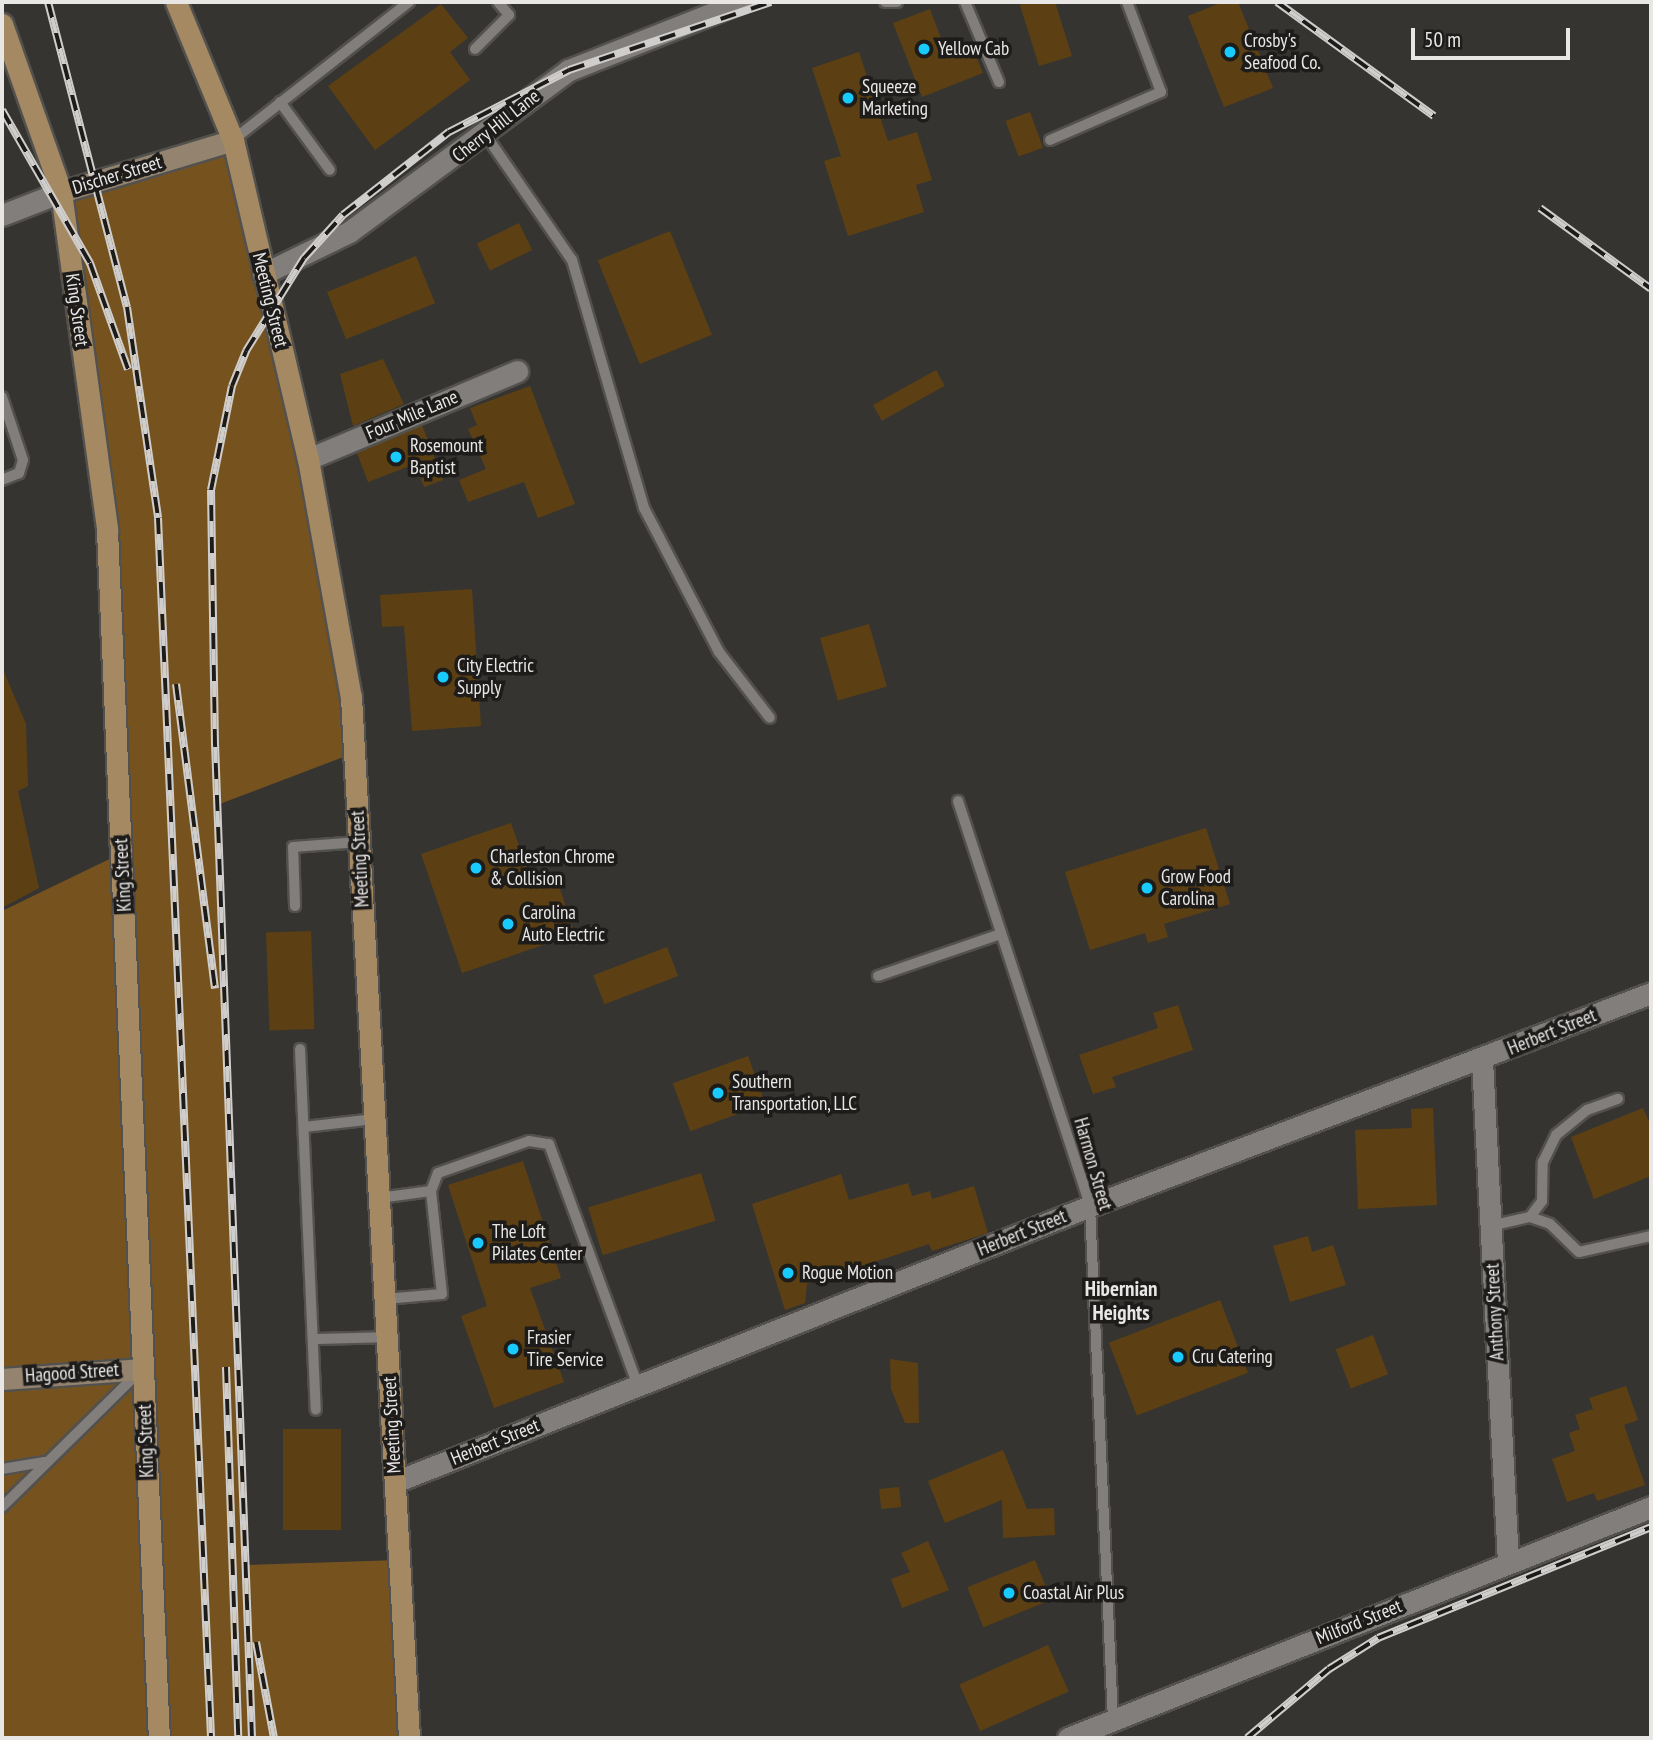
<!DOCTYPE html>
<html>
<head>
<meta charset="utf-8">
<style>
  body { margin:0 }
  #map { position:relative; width:1653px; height:1740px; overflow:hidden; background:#363431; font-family:"PT Sans Narrow",sans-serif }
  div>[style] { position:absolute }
  .green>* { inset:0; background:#76531e }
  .building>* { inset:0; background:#5c4013; transform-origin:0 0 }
  .roads { filter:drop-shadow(2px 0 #53514e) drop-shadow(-2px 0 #53514e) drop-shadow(0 2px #53514e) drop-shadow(0 -2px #53514e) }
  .lane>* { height:10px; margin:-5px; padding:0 5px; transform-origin:5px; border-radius:5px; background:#817e7b }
  .street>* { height:21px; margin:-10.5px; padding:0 10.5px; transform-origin:10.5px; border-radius:10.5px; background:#817e7b }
  .secondary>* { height:21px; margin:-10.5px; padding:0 10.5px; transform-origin:10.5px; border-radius:10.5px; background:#93836f }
  .primary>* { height:21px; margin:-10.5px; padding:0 10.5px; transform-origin:10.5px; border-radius:10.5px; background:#a48962 }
  .rail>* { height:8px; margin-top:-4px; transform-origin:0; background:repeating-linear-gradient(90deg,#1d1c1a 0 16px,#d0cecc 0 32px); box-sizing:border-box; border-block:2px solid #d0cecc }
  .dots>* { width:19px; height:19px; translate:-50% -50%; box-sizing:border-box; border:4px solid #1d1c1a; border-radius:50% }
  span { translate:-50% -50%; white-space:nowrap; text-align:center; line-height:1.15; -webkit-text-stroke:7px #1d1c1a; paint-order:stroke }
  .poi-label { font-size:19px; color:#e9e7e5 }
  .left { translate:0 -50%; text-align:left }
  .street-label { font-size:19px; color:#e9e7e5 }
  .neighbourhood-label { font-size:21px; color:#e9e7e5; font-weight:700 }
  .frame { position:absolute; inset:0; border:4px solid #e9e7e5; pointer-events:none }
  .scale { position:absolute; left:1411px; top:28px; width:159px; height:32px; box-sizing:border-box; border:4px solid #e9e7e5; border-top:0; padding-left:9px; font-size:21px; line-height:24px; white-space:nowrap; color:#e9e7e5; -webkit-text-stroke:5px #1d1c1a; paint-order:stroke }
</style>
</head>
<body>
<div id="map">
  <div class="green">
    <i style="clip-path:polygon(233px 140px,272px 307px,354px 753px,217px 805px,245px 1565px,399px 1560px,409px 1738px,2px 1738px,2px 911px,122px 853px,107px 530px,61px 192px)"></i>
  </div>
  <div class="building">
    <i style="clip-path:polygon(1019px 2px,1055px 2px,1072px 56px,1039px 66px)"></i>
    <i style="clip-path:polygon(1223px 2px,1238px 2px,1273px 88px,1224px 107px,1188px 16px)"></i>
    <i style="clip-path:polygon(441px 4px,468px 38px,450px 52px,470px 80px,375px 150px,328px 86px)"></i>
    <i style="clip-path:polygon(930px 9px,947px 54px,971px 44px,983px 73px,922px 97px,893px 23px)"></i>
    <i style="clip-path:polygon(859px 52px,888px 141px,917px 132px,932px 180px,916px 185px,924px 212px,848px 236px,824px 161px,841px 156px,812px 68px)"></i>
    <i style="left:1030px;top:112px;width:38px;height:26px;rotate:70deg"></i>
    <i style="left:519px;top:223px;width:30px;height:47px;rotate:64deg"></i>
    <i style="left:670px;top:231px;width:112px;height:78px;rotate:68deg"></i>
    <i style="left:416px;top:256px;width:51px;height:96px;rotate:68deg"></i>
    <i style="clip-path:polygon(383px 359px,404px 404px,353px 426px,340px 374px)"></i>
    <i style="left:936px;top:370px;width:18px;height:72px;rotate:61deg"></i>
    <i style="clip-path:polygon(530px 386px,575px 504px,538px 518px,524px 482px,468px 502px,459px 480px,486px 469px,468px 429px,477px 425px,470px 408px)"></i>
    <i style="clip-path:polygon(422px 425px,443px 480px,424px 487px,415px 464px,368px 482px,357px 453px)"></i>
    <i style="clip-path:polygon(472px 589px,481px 726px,412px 731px,404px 626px,382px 627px,380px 595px)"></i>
    <i style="left:869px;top:624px;width:65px;height:51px;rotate:74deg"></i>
    <i style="clip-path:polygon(2px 667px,26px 724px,28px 786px,18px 791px,39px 888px,2px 908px)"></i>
    <i style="clip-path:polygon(511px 823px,532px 882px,555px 874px,575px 934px,462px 973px,421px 854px)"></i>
    <i style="clip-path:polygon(1206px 828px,1230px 904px,1164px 924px,1168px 937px,1148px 943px,1145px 933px,1090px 950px,1065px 872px)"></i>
    <i style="left:311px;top:931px;width:98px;height:45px;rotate:88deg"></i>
    <i style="left:667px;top:947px;width:31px;height:79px;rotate:69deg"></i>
    <i style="clip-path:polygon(1178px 1005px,1193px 1050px,1112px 1077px,1116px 1087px,1093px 1094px,1079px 1055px,1158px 1028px,1153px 1013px)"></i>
    <i style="left:748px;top:1056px;width:51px;height:80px;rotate:70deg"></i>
    <i style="clip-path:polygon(1433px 1108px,1437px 1205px,1358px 1209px,1355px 1130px,1412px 1128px,1411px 1109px)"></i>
    <i style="clip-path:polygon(1643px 1108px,1651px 1126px,1651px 1176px,1594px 1199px,1571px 1137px)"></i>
    <i style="clip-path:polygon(523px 1161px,561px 1278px,530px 1288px,564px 1382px,494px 1408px,461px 1316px,487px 1306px,448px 1185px)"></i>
    <i style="left:701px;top:1173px;width:50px;height:118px;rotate:73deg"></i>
    <i style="clip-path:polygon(841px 1174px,849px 1200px,908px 1183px,912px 1196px,930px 1191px,932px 1199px,974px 1186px,988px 1233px,932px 1251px,929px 1244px,807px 1284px,805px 1303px,785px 1310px,752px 1204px)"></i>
    <i style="clip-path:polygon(1308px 1236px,1312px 1252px,1333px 1245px,1346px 1285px,1290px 1302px,1273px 1246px)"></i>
    <i style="left:1220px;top:1300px;width:78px;height:119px;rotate:69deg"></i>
    <i style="left:1373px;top:1335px;width:42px;height:40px;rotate:69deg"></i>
    <i style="clip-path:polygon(890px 1359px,918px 1363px,919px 1423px,905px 1423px,891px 1389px)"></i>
    <i style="clip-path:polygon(1626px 1386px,1638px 1420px,1624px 1425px,1645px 1485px,1597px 1501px,1594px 1493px,1567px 1502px,1552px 1459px,1575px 1451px,1569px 1433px,1580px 1429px,1575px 1415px,1593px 1409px,1589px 1398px)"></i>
    <i style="left:283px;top:1429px;width:58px;height:101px"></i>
    <i style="clip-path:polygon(1003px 1450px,1027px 1509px,1054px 1508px,1055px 1535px,1003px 1538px,1002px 1500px,945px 1523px,928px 1481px)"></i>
    <i style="left:899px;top:1487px;width:20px;height:20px;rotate:84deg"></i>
    <i style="clip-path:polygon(928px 1541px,949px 1590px,902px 1608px,891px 1579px,910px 1572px,901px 1553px)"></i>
    <i style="left:1035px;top:1560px;width:43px;height:73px;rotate:68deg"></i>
    <i style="left:1048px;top:1645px;width:51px;height:97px;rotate:66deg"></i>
  </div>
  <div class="roads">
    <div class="lane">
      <i style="left:885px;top:2px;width:12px"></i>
      <i style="left:965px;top:2px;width:87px;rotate:67deg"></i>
      <i style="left:475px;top:49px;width:48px;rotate:-45deg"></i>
      <i style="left:509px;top:15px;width:17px;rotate:-130deg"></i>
      <i style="left:280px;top:102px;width:84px;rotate:53.7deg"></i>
      <i style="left:485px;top:134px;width:153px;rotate:55.4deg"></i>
      <i style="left:572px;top:260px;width:258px;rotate:73.8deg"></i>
      <i style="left:644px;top:508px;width:162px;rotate:62.5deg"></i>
      <i style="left:719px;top:652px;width:83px;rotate:52.3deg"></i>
      <i style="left:233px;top:140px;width:224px;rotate:-38.1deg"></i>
      <i style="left:1050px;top:140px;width:121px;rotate:-23.4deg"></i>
      <i style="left:1161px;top:92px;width:96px;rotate:-110.7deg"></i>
      <i style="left:2px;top:397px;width:66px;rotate:71.6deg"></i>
      <i style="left:23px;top:460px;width:14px;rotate:107deg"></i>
      <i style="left:19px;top:473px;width:18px;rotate:158deg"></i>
      <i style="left:958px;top:801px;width:426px;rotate:71.9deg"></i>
      <i style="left:1090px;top:1206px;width:515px;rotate:87.44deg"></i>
      <i style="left:295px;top:906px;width:59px;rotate:-91.9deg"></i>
      <i style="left:293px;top:847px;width:66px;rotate:-4.3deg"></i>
      <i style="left:878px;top:976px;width:130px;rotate:-18.9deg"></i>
      <i style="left:300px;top:1049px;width:361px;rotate:87.5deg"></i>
      <i style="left:304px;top:1127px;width:71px;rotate:-6.4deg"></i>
      <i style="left:379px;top:1198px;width:52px;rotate:-7.7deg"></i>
      <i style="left:431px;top:1191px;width:19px;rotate:-69deg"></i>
      <i style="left:438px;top:1173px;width:96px;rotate:-19.4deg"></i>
      <i style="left:529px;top:1141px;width:20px;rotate:9deg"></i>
      <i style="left:549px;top:1144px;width:258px;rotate:69.8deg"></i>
      <i style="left:1530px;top:1217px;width:21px;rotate:19deg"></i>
      <i style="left:1550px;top:1224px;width:40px;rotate:44deg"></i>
      <i style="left:1579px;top:1252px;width:74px;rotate:-12.5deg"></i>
      <i style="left:1490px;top:1226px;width:41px;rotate:-12.7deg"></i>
      <i style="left:1530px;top:1217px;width:20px;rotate:-53deg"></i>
      <i style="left:1542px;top:1201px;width:39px;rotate:-89deg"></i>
      <i style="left:1543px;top:1162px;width:30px;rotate:-64deg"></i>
      <i style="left:1556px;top:1135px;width:40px;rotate:-39deg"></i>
      <i style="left:1587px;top:1110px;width:33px;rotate:-20deg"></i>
      <i style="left:385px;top:1299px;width:57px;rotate:-5deg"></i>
      <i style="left:442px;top:1294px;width:104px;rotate:-96.1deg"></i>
      <i style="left:313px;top:1339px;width:74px;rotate:-1.5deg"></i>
      <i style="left:2px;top:1469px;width:43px;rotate:-9.5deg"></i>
      <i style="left:2px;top:1507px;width:191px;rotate:-44.6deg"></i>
    </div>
    <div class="street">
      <i style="left:2px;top:215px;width:63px;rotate:-21.3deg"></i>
      <i style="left:263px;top:274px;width:96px;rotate:-26deg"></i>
      <i style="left:349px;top:232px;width:273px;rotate:-36.4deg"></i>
      <i style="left:569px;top:70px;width:185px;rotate:-21.6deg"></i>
      <i style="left:308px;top:459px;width:227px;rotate:-22.8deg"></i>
      <i style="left:1482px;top:1060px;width:504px;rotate:87.04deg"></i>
      <i style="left:395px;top:1482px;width:748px;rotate:-21.66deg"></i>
      <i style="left:1090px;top:1206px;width:600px;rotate:-20.79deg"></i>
      <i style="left:1068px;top:1738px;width:627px;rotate:-21.61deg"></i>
    </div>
    <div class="secondary">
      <i style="left:61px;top:192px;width:180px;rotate:-16.8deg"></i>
      <i style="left:2px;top:1379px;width:141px;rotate:-4.1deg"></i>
    </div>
    <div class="primary">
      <i style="left:176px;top:2px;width:149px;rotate:67.6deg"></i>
      <i style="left:233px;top:140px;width:328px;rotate:76.8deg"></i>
      <i style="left:308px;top:459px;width:242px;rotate:79.8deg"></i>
      <i style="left:351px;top:697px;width:1043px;rotate:86.81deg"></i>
      <i style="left:2px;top:24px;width:178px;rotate:70.6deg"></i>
      <i style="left:61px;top:192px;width:341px;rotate:82.2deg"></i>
      <i style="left:107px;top:530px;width:1209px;rotate:87.54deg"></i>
    </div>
  </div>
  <div class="rail">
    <i style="left:48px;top:2px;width:315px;rotate:75.5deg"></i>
    <i style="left:127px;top:307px;width:213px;rotate:81.6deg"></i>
    <i style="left:158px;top:518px;width:1221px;rotate:87.51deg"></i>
    <i style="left:1277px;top:2px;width:194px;rotate:36deg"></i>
    <i style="left:2px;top:110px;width:177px;rotate:60.1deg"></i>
    <i style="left:90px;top:263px;width:113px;rotate:70.3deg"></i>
    <i style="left:1540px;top:208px;width:137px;rotate:36.1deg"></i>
    <i style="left:176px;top:684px;width:307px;rotate:82.7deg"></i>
    <i style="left:226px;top:1367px;width:371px;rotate:88.1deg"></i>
    <i style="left:256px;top:1642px;width:98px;rotate:79.4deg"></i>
    <i style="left:252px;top:1738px;width:994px;rotate:-92.13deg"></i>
    <i style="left:215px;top:745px;width:255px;rotate:-90.9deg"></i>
    <i style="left:211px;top:490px;width:106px;rotate:-78.6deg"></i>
    <i style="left:232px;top:386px;width:38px;rotate:-68deg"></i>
    <i style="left:246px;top:351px;width:110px;rotate:-58.1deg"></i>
    <i style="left:304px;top:258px;width:58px;rotate:-47.8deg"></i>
    <i style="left:343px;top:215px;width:135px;rotate:-38.1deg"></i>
    <i style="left:449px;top:132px;width:135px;rotate:-27.3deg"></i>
    <i style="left:569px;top:70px;width:213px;rotate:-18.6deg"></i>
    <i style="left:1247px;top:1738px;width:107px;rotate:-40.1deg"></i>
    <i style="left:1329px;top:1669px;width:58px;rotate:-32.3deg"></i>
    <i style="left:1378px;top:1638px;width:295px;rotate:-22.1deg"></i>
  </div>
  <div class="dots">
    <i style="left:924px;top:49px;background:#19cafc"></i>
    <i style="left:1230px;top:52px;background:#19cafc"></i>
    <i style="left:848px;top:98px;background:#19cafc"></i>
    <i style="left:396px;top:457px;background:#19cafc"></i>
    <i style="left:443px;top:677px;background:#19cafc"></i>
    <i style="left:476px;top:868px;background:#19cafc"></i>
    <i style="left:1147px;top:888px;background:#19cafc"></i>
    <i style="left:508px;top:924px;background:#19cafc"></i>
    <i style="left:718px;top:1093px;background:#19cafc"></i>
    <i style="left:478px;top:1243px;background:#19cafc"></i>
    <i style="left:788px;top:1273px;background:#19cafc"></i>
    <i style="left:513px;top:1349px;background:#19cafc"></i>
    <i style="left:1178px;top:1357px;background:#19cafc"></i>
    <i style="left:1009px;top:1593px;background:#19cafc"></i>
  </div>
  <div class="poi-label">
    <span class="left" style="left:1244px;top:52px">Crosby's<br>Seafood Co.</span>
    <span class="left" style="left:938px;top:49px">Yellow Cab</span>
    <span class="left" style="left:862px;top:98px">Squeeze<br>Marketing</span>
    <span class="left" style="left:410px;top:457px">Rosemount<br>Baptist</span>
    <span class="left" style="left:457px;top:677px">City Electric<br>Supply</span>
    <span class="left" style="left:490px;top:868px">Charleston Chrome<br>&amp; Collision</span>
    <span class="left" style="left:1161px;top:888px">Grow Food<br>Carolina</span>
    <span class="left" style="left:522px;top:924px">Carolina<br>Auto Electric</span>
    <span class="left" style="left:732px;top:1093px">Southern<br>Transportation, LLC</span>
    <span class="left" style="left:492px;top:1243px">The Loft<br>Pilates Center</span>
    <span class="left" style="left:802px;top:1273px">Rogue Motion</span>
    <span class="left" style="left:527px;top:1349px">Frasier<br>Tire Service</span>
    <span class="left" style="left:1192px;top:1357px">Cru Catering</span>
    <span class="left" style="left:1023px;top:1593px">Coastal Air Plus</span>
  </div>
  <div class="street-label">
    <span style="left:496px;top:126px;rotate:-38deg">Cherry Hill Lane</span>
    <span style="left:117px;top:175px;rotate:-17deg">Discher Street</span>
    <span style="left:270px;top:300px;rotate:76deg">Meeting Street</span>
    <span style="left:77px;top:310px;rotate:82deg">King Street</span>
    <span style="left:412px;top:415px;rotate:-23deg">Four Mile Lane</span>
    <span style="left:360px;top:859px;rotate:-93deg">Meeting Street</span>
    <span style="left:123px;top:875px;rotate:-93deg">King Street</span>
    <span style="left:1552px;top:1032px;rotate:-22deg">Herbert Street</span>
    <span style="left:1093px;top:1164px;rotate:74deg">Harmon Street</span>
    <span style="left:1022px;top:1233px;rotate:-22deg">Herbert Street</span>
    <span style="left:1495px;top:1312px;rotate:-93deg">Anthony Street</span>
    <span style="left:72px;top:1373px;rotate:-4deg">Hagood Street</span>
    <span style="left:392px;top:1425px;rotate:-93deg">Meeting Street</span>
    <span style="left:146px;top:1441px;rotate:-92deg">King Street</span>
    <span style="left:495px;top:1442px;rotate:-22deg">Herbert Street</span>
    <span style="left:1359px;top:1622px;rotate:-22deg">Milford Street</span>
  </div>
  <div class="neighbourhood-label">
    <span style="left:1121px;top:1301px">Hibernian<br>Heights</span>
  </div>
  <div class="frame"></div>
  <div class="scale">50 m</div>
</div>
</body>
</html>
